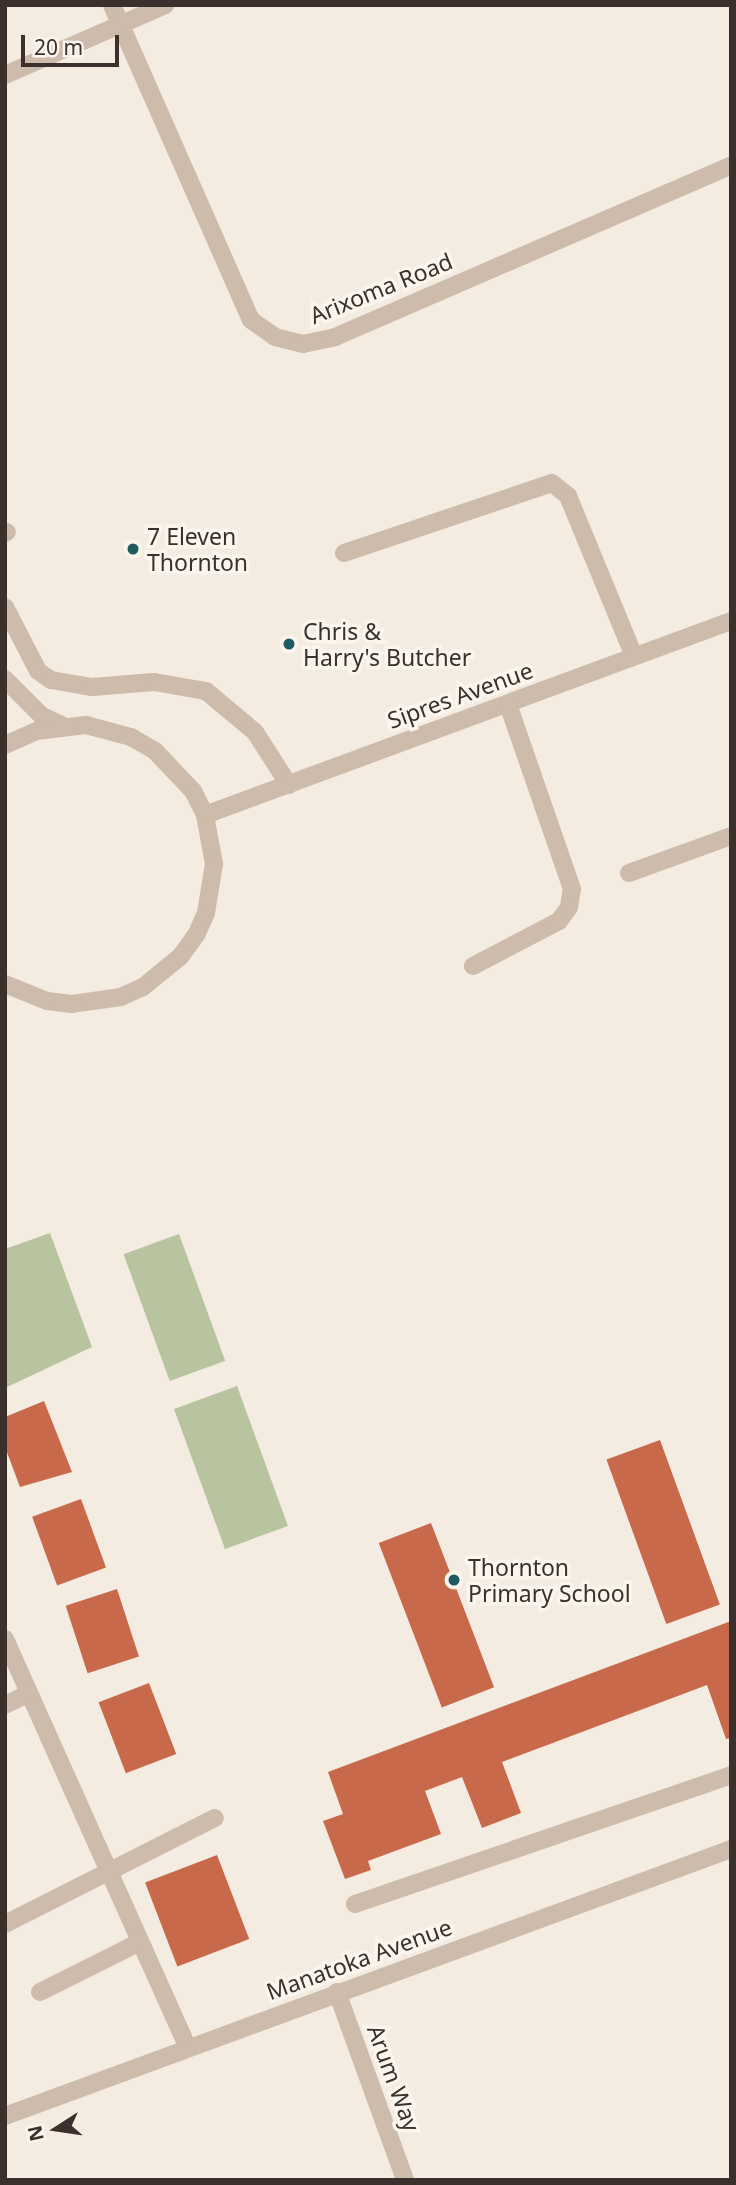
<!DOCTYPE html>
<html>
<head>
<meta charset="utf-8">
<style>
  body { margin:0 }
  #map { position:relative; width:736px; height:2185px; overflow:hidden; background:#f4ebe1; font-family:"Noto Sans",sans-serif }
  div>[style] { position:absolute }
  .green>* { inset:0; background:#b8c4a0; transform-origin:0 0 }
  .building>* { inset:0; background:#c8694b; transform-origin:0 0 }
  .minor>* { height:18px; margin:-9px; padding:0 9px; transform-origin:9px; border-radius:9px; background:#cdbbac }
  .dots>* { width:19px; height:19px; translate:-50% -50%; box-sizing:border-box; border:4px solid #fbf5ee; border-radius:50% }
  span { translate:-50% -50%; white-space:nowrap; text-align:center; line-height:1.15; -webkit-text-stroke:7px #fbf5ee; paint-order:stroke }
  .street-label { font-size:23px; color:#3b302b }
  .poi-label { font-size:23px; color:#3b302b }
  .left { translate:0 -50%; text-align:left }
  .frame { position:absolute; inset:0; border:7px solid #3b302b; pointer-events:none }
  .north { position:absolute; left:21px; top:2094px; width:70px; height:70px; -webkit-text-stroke:5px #fbf5ee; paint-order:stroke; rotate:258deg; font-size:19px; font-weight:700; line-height:28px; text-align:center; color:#3b302b }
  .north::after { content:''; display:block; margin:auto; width:24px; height:32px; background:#3b302b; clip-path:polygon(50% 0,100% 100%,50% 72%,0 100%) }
  .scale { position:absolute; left:21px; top:35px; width:98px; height:32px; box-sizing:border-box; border:4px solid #3b302b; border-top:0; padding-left:9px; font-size:21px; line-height:24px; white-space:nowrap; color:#3b302b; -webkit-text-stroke:5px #fbf5ee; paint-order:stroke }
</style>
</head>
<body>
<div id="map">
  <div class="green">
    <i style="clip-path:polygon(50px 1233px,92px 1347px,5px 1388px,5px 1249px)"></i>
    <i style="left:179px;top:1234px;width:135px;height:59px;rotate:70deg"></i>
    <i style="left:237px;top:1386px;width:149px;height:67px;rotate:70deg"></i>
  </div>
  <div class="building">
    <i style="clip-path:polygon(44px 1401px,72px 1472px,20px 1487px,5px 1447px,5px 1417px)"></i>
    <i style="left:660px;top:1440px;width:175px;height:57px;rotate:70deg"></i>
    <i style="left:81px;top:1499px;width:73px;height:52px;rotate:70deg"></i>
    <i style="left:431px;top:1523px;width:176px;height:56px;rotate:69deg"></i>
    <i style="left:117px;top:1589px;width:71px;height:54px;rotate:72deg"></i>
    <i style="clip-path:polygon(731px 1621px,731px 1738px,726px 1739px,707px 1685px,502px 1762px,521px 1813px,482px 1828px,462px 1777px,425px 1791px,441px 1834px,368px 1861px,371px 1870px,345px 1879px,323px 1821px,343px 1814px,328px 1772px)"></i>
    <i style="left:149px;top:1683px;width:76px;height:54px;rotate:69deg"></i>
    <i style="left:217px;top:1855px;width:90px;height:77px;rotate:69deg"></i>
  </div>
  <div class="minor">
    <i style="left:112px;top:5px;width:344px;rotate:66.2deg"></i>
    <i style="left:251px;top:320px;width:29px;rotate:35deg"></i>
    <i style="left:275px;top:337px;width:29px;rotate:14deg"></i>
    <i style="left:303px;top:344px;width:33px;rotate:-12deg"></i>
    <i style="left:335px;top:337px;width:431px;rotate:-23.4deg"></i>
    <i style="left:5px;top:75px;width:175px;rotate:-23.6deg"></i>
    <i style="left:5px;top:533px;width:2px;rotate:-27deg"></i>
    <i style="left:344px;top:553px;width:219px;rotate:-18.6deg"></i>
    <i style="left:552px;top:483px;width:21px;rotate:39deg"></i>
    <i style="left:568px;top:496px;width:173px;rotate:67.6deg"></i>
    <i style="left:5px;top:607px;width:72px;rotate:62.7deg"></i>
    <i style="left:38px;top:671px;width:16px;rotate:35deg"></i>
    <i style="left:51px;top:680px;width:42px;rotate:9.7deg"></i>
    <i style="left:92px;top:687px;width:62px;rotate:-4.6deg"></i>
    <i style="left:154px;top:682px;width:53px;rotate:9.8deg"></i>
    <i style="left:206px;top:691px;width:64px;rotate:39.9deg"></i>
    <i style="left:255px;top:732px;width:63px;rotate:57.3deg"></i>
    <i style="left:5px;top:679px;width:52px;rotate:45deg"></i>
    <i style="left:42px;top:716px;width:23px;rotate:25deg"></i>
    <i style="left:5px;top:745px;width:35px;rotate:-24deg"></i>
    <i style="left:37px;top:731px;width:49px;rotate:-7deg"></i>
    <i style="left:86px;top:725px;width:47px;rotate:14.9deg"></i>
    <i style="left:131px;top:737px;width:28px;rotate:30deg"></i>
    <i style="left:155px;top:751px;width:55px;rotate:46.5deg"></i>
    <i style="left:193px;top:791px;width:27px;rotate:63deg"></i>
    <i style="left:205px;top:815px;width:50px;rotate:79.6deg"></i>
    <i style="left:214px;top:864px;width:50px;rotate:99.3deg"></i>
    <i style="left:206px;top:913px;width:24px;rotate:114deg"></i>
    <i style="left:196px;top:935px;width:26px;rotate:126deg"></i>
    <i style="left:181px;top:956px;width:49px;rotate:140.8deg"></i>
    <i style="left:143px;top:987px;width:24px;rotate:156deg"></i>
    <i style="left:121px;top:997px;width:49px;rotate:171.9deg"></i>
    <i style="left:72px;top:1004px;width:25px;rotate:-173deg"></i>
    <i style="left:47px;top:1001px;width:45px;rotate:-158deg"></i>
    <i style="left:205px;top:815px;width:561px;rotate:-20.25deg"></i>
    <i style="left:629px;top:873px;width:109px;rotate:-19.9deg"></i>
    <i style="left:473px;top:966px;width:97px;rotate:-27.6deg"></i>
    <i style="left:559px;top:921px;width:17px;rotate:-54deg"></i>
    <i style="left:569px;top:907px;width:18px;rotate:-81deg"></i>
    <i style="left:572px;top:889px;width:196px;rotate:-109.1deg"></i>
    <i style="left:5px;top:1639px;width:448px;rotate:65.9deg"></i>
    <i style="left:5px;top:1705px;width:25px;rotate:-26deg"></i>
    <i style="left:355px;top:1904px;width:398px;rotate:-18.9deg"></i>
    <i style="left:5px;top:1924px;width:235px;rotate:-26.8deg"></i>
    <i style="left:40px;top:1992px;width:112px;rotate:-26.6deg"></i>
    <i style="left:337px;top:1992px;width:200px;rotate:70.1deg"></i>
    <i style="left:5px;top:2116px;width:774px;rotate:-20.19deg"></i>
  </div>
  <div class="dots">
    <i style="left:133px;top:549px;background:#1f5a5e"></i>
    <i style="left:289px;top:644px;background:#1f5a5e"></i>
    <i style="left:454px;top:1580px;background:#1f5a5e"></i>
  </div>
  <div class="street-label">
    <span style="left:381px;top:288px;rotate:-22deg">Arixoma Road</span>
    <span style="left:460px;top:695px;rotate:-20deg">Sipres Avenue</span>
    <span style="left:359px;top:1959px;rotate:-20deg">Manatoka Avenue</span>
    <span style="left:394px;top:2078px;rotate:70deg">Arum Way</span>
  </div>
  <div class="poi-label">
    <span class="left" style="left:147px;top:549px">7 Eleven<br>Thornton</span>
    <span class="left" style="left:303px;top:644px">Chris &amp;<br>Harry's Butcher</span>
    <span class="left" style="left:468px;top:1580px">Thornton<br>Primary School</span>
  </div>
  <div class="frame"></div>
  <div class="north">N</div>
  <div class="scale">20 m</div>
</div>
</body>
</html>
